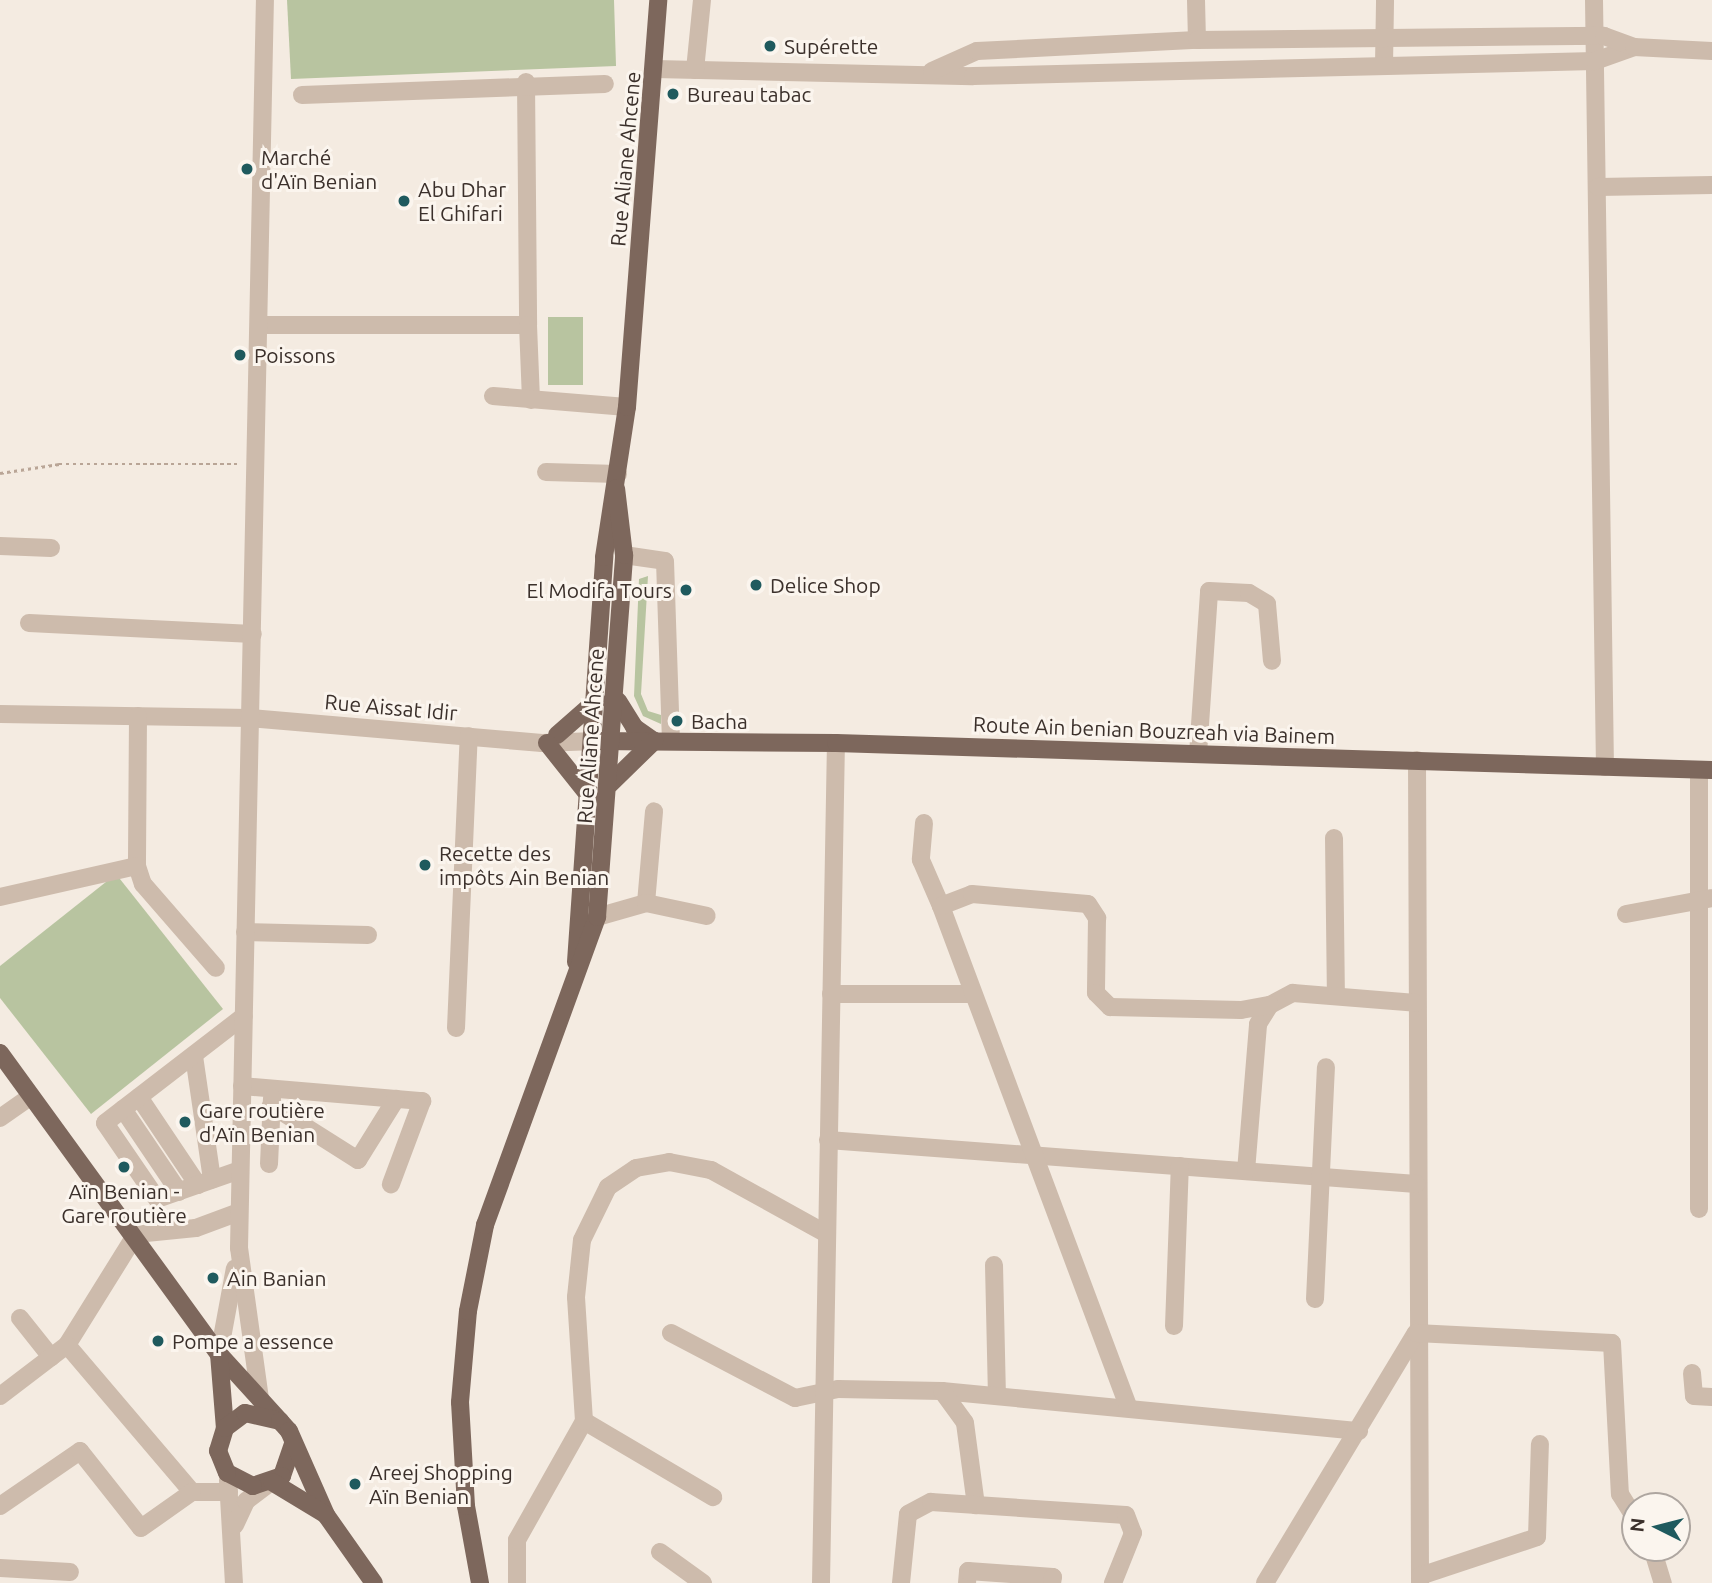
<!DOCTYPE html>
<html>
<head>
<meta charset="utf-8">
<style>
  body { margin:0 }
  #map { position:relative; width:1712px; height:1583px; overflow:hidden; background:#f4ebe1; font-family:Ubuntu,sans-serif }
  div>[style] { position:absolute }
  .green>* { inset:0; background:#b8c4a0; transform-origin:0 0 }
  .path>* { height:2.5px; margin-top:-1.25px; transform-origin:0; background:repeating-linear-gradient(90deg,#b9a596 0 3.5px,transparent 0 7px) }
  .minor>* { height:18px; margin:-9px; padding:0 9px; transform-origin:9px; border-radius:9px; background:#cdbbac }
  .major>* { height:18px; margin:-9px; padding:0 9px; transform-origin:9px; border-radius:9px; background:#7d675c }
  .dots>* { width:19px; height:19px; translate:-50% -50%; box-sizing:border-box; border:4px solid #fbf5ee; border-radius:50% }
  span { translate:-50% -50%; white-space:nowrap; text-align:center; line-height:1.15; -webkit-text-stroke:6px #fbf5ee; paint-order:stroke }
  .poi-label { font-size:21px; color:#3b302b }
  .left { translate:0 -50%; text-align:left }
  .right { translate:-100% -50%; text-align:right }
  .street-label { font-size:21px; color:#3b302b }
  .north { position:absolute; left:1621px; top:1492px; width:70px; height:70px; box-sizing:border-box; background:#fbf5ee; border:2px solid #aea6a0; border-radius:50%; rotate:276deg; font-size:19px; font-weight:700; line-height:28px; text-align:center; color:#3b302b }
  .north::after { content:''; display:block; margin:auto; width:24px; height:32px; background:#1f5a5e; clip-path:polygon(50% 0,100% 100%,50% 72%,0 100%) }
</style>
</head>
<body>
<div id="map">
  <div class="green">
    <i style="clip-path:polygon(287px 0,614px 0,616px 66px,291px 79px)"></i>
    <i style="left:583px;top:317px;width:68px;height:35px;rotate:90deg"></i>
    <i style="clip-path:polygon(648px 576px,641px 694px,648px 711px,661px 715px,661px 724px,643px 716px,634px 696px,639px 579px)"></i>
    <i style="clip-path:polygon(116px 874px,223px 1009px,91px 1114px,0 998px,0 966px)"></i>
  </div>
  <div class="path">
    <i style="left:0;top:473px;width:60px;rotate:-8.7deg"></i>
    <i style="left:59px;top:464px;width:178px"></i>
  </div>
  <div class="minor">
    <i style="left:1196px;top:0;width:40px;rotate:88.6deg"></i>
    <i style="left:1594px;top:0;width:767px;rotate:89.18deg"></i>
    <i style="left:1384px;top:66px;width:66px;rotate:-89.1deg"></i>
    <i style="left:655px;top:69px;width:318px;rotate:1.3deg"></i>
    <i style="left:973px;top:76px;width:622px;rotate:-1.38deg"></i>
    <i style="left:1595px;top:61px;width:41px;rotate:-19.7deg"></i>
    <i style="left:695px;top:70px;width:70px;rotate:-84.3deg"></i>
    <i style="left:932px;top:71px;width:49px;rotate:-24deg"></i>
    <i style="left:977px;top:51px;width:220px;rotate:-2.9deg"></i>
    <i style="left:1197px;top:40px;width:407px;rotate:-0.6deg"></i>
    <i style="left:1604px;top:36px;width:32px;rotate:20deg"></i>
    <i style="left:1634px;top:47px;width:78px;rotate:2.9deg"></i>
    <i style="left:526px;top:82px;width:243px;rotate:89.5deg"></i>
    <i style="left:302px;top:95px;width:303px;rotate:-2.1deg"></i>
    <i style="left:1598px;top:187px;width:114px;rotate:-1deg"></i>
    <i style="left:260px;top:325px;width:268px"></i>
    <i style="left:528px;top:325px;width:75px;rotate:87.7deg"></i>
    <i style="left:493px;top:396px;width:134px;rotate:4.7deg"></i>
    <i style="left:546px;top:472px;width:72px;rotate:1.6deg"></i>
    <i style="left:0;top:546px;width:51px;rotate:2.2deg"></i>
    <i style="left:624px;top:555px;width:41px;rotate:8.3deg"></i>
    <i style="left:665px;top:561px;width:180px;rotate:88.1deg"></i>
    <i style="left:29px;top:623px;width:224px;rotate:2.8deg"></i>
    <i style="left:0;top:714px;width:250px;rotate:0.9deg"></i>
    <i style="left:250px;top:718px;width:293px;rotate:4.9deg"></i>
    <i style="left:542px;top:743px;width:53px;rotate:-2.2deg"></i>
    <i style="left:138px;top:716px;width:150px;rotate:90.4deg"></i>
    <i style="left:137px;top:866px;width:19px;rotate:72deg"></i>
    <i style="left:143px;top:884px;width:111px;rotate:49deg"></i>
    <i style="left:1198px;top:754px;width:163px;rotate:-86.1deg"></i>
    <i style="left:1209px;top:591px;width:40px;rotate:2.9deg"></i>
    <i style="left:1249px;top:593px;width:21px;rotate:31deg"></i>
    <i style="left:1267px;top:604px;width:57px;rotate:85deg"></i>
    <i style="left:1417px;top:760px;width:823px;rotate:89.79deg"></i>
    <i style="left:1699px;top:770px;width:439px;rotate:90deg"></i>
    <i style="left:924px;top:823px;width:37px;rotate:95deg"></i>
    <i style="left:921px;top:860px;width:50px;rotate:66.5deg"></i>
    <i style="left:1334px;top:838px;width:158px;rotate:89.3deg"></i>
    <i style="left:0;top:897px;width:140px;rotate:-12.8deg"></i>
    <i style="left:646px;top:903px;width:92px;rotate:-85deg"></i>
    <i style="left:1626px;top:914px;width:87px;rotate:-10.5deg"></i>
    <i style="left:597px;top:917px;width:51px;rotate:-15.9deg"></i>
    <i style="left:646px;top:903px;width:62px;rotate:12deg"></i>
    <i style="left:245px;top:932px;width:123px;rotate:1.4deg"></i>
    <i style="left:831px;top:994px;width:141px"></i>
    <i style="left:456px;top:1028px;width:292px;rotate:-87.5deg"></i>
    <i style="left:194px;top:1056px;width:125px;rotate:81.7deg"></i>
    <i style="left:242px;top:1086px;width:181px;rotate:4.8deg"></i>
    <i style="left:422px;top:1101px;width:89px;rotate:110.5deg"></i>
    <i style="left:139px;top:1097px;width:106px;rotate:56.2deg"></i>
    <i style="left:271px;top:1105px;width:103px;rotate:32.3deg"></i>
    <i style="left:358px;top:1160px;width:72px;rotate:-58.1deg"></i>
    <i style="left:123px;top:1109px;width:100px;rotate:56deg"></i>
    <i style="left:0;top:1118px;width:38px;rotate:-35deg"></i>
    <i style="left:828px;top:1140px;width:590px;rotate:4.28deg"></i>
    <i style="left:269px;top:1164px;width:66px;rotate:-87.4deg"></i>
    <i style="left:240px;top:1170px;width:88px;rotate:160.7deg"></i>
    <i style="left:157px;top:1199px;width:92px;rotate:-124.4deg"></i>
    <i style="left:105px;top:1123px;width:175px;rotate:-37.6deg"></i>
    <i style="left:1246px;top:1171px;width:147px;rotate:-85.3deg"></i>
    <i style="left:1258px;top:1024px;width:22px;rotate:-58deg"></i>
    <i style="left:1270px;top:1005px;width:26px;rotate:-28deg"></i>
    <i style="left:1293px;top:993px;width:123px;rotate:4.6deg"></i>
    <i style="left:994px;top:1265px;width:131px;rotate:88.7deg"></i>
    <i style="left:1315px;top:1299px;width:232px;rotate:-87.3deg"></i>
    <i style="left:20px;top:1318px;width:50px;rotate:51.5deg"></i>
    <i style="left:1174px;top:1326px;width:160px;rotate:-87.9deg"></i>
    <i style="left:671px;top:1333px;width:140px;rotate:27.7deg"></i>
    <i style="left:795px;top:1398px;width:44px;rotate:-11.8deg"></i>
    <i style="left:838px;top:1389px;width:104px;rotate:1.1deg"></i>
    <i style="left:942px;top:1391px;width:419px;rotate:5.5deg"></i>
    <i style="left:67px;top:1345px;width:131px;rotate:-58.1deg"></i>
    <i style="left:136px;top:1234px;width:60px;rotate:-5.7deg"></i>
    <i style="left:196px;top:1228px;width:46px;rotate:-20.4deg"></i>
    <i style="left:219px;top:1354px;width:87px;rotate:-79.5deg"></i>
    <i style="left:1692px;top:1373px;width:23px;rotate:85deg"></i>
    <i style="left:1694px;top:1396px;width:18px;rotate:3deg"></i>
    <i style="left:942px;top:1391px;width:39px;rotate:54deg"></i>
    <i style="left:965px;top:1423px;width:83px;rotate:82.4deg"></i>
    <i style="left:0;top:1396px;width:84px;rotate:-37.3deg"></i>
    <i style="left:67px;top:1345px;width:193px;rotate:49.6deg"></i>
    <i style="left:192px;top:1492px;width:37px"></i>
    <i style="left:260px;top:1399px;width:152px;rotate:-97.9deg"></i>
    <i style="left:239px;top:1248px;width:1248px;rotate:-88.81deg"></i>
    <i style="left:1128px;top:1406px;width:534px;rotate:-110.51deg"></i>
    <i style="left:941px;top:906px;width:33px;rotate:-21deg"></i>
    <i style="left:972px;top:894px;width:116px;rotate:4.9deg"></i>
    <i style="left:1088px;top:904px;width:17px;rotate:57deg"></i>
    <i style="left:1097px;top:918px;width:75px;rotate:90.8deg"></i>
    <i style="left:1096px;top:993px;width:20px;rotate:45deg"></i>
    <i style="left:1110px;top:1007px;width:131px;rotate:1.3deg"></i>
    <i style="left:1241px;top:1010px;width:29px;rotate:-10deg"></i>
    <i style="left:584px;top:1421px;width:150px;rotate:30.5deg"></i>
    <i style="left:228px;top:1480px;width:103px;rotate:86.7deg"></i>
    <i style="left:0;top:1506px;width:97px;rotate:-34.5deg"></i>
    <i style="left:80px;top:1451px;width:98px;rotate:51.6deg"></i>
    <i style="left:141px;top:1528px;width:62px;rotate:-35.2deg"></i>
    <i style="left:235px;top:1525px;width:26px;rotate:-65deg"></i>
    <i style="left:246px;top:1501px;width:26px;rotate:-37deg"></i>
    <i style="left:1652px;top:1548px;width:37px;rotate:73deg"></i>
    <i style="left:660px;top:1552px;width:53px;rotate:35.8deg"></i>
    <i style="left:0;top:1568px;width:70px;rotate:3.3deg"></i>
    <i style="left:1420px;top:1576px;width:123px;rotate:-18.4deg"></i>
    <i style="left:1537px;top:1537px;width:93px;rotate:-88.2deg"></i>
    <i style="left:517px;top:1583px;width:43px;rotate:-90deg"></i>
    <i style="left:517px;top:1540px;width:137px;rotate:-60.6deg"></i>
    <i style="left:584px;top:1421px;width:124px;rotate:-93.7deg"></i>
    <i style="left:576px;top:1297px;width:57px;rotate:-84deg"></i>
    <i style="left:582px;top:1240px;width:59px;rotate:-63.9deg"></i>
    <i style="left:608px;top:1187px;width:34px;rotate:-34deg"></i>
    <i style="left:636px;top:1168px;width:34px;rotate:-10deg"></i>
    <i style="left:669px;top:1162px;width:43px;rotate:10.8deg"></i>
    <i style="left:711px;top:1170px;width:132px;rotate:28.9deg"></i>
    <i style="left:821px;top:1583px;width:840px;rotate:-88.98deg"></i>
    <i style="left:901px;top:1583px;width:69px;rotate:-84.2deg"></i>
    <i style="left:908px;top:1514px;width:26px;rotate:-28deg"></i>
    <i style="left:931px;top:1502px;width:195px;rotate:3.8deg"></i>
    <i style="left:1126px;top:1515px;width:19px;rotate:69deg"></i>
    <i style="left:1133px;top:1533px;width:54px;rotate:111.8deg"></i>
    <i style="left:967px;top:1583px;width:12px;rotate:-85deg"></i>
    <i style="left:968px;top:1571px;width:85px;rotate:4deg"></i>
    <i style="left:1053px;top:1577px;width:6px;rotate:99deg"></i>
    <i style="left:1265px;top:1583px;width:292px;rotate:-58.9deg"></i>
    <i style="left:1416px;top:1333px;width:196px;rotate:2.9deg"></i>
    <i style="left:1612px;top:1343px;width:151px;rotate:87deg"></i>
    <i style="left:1620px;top:1494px;width:28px;rotate:58deg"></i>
  </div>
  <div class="major">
    <i style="left:618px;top:701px;width:31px;rotate:58deg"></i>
    <i style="left:634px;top:727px;width:24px;rotate:35deg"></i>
    <i style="left:557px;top:735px;width:53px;rotate:-41.2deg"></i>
    <i style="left:595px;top:741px;width:241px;rotate:0.5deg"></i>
    <i style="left:836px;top:743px;width:876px;rotate:1.77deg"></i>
    <i style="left:547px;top:743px;width:69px;rotate:51.5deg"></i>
    <i style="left:610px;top:784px;width:62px;rotate:-44.3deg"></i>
    <i style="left:576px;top:962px;width:406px;rotate:-86deg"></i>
    <i style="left:604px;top:557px;width:152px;rotate:-81.3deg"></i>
    <i style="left:627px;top:407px;width:408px;rotate:-85.6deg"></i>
    <i style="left:0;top:1053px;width:372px;rotate:54deg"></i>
    <i style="left:219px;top:1354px;width:91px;rotate:47.7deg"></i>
    <i style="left:219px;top:1354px;width:74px;rotate:85.4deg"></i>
    <i style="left:293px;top:1444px;width:34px;rotate:109deg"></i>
    <i style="left:282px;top:1476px;width:31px;rotate:161deg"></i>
    <i style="left:253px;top:1486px;width:29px;rotate:-153deg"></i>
    <i style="left:227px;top:1473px;width:24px;rotate:-112deg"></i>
    <i style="left:218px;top:1451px;width:24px;rotate:-73deg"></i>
    <i style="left:225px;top:1428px;width:25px;rotate:-37deg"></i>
    <i style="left:245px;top:1413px;width:36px;rotate:13deg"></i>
    <i style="left:280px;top:1421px;width:13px;rotate:48deg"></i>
    <i style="left:289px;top:1431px;width:92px;rotate:66.2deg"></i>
    <i style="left:326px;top:1515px;width:83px;rotate:54.8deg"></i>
    <i style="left:272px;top:1482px;width:60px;rotate:31.3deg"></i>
    <i style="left:480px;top:1583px;width:78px;rotate:-100.3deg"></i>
    <i style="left:466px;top:1506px;width:104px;rotate:-93.3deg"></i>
    <i style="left:460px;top:1402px;width:91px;rotate:-85deg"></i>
    <i style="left:468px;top:1311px;width:88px;rotate:-78.8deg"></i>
    <i style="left:485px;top:1225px;width:328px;rotate:-70deg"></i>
    <i style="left:597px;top:917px;width:363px;rotate:-85.7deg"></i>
    <i style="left:624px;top:555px;width:67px;rotate:-96.8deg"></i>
  </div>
  <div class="dots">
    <i style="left:770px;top:46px;background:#1f5a5e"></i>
    <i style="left:673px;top:94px;background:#1f5a5e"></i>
    <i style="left:247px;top:169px;background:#1f5a5e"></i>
    <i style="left:404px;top:201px;background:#1f5a5e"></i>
    <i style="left:240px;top:355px;background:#1f5a5e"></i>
    <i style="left:756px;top:585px;background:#1f5a5e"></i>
    <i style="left:686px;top:590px;background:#1f5a5e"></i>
    <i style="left:677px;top:721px;background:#1f5a5e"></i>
    <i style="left:425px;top:865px;background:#1f5a5e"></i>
    <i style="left:185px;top:1122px;background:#1f5a5e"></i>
    <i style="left:124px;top:1167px;background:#1f5a5e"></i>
    <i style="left:213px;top:1278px;background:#1f5a5e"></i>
    <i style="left:158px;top:1341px;background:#1f5a5e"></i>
    <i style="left:355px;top:1484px;background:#1f5a5e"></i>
  </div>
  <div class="poi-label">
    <span class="left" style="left:784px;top:46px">Supérette</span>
    <span class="left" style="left:687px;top:94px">Bureau tabac</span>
    <span class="left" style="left:261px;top:169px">Marché<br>d'Aïn Benian</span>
    <span class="left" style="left:418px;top:201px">Abu Dhar<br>El Ghifari</span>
    <span class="left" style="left:254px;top:355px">Poissons</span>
    <span class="left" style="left:770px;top:585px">Delice Shop</span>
    <span class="right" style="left:672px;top:590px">El Modifa Tours</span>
    <span class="left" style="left:691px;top:721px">Bacha</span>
    <span class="left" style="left:439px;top:865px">Recette des<br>impôts Ain Benian</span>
    <span class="left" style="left:199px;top:1122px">Gare routière<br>d'Aïn Benian</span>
    <span style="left:124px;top:1203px">Aïn Benian -<br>Gare routière</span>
    <span class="left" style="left:227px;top:1278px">Ain Banian</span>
    <span class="left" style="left:172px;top:1341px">Pompe a essence</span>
    <span class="left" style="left:369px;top:1484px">Areej Shopping<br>Aïn Benian</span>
  </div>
  <div class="street-label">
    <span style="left:625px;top:159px;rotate:-85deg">Rue Aliane Ahcene</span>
    <span style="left:391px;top:707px;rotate:5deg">Rue Aissat Idir</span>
    <span style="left:1154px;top:730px;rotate:2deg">Route Ain benian Bouzreah via Bainem</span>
    <span style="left:590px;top:736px;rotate:-86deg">Rue Aliane Ahcene</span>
  </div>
  <div class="north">N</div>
</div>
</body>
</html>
